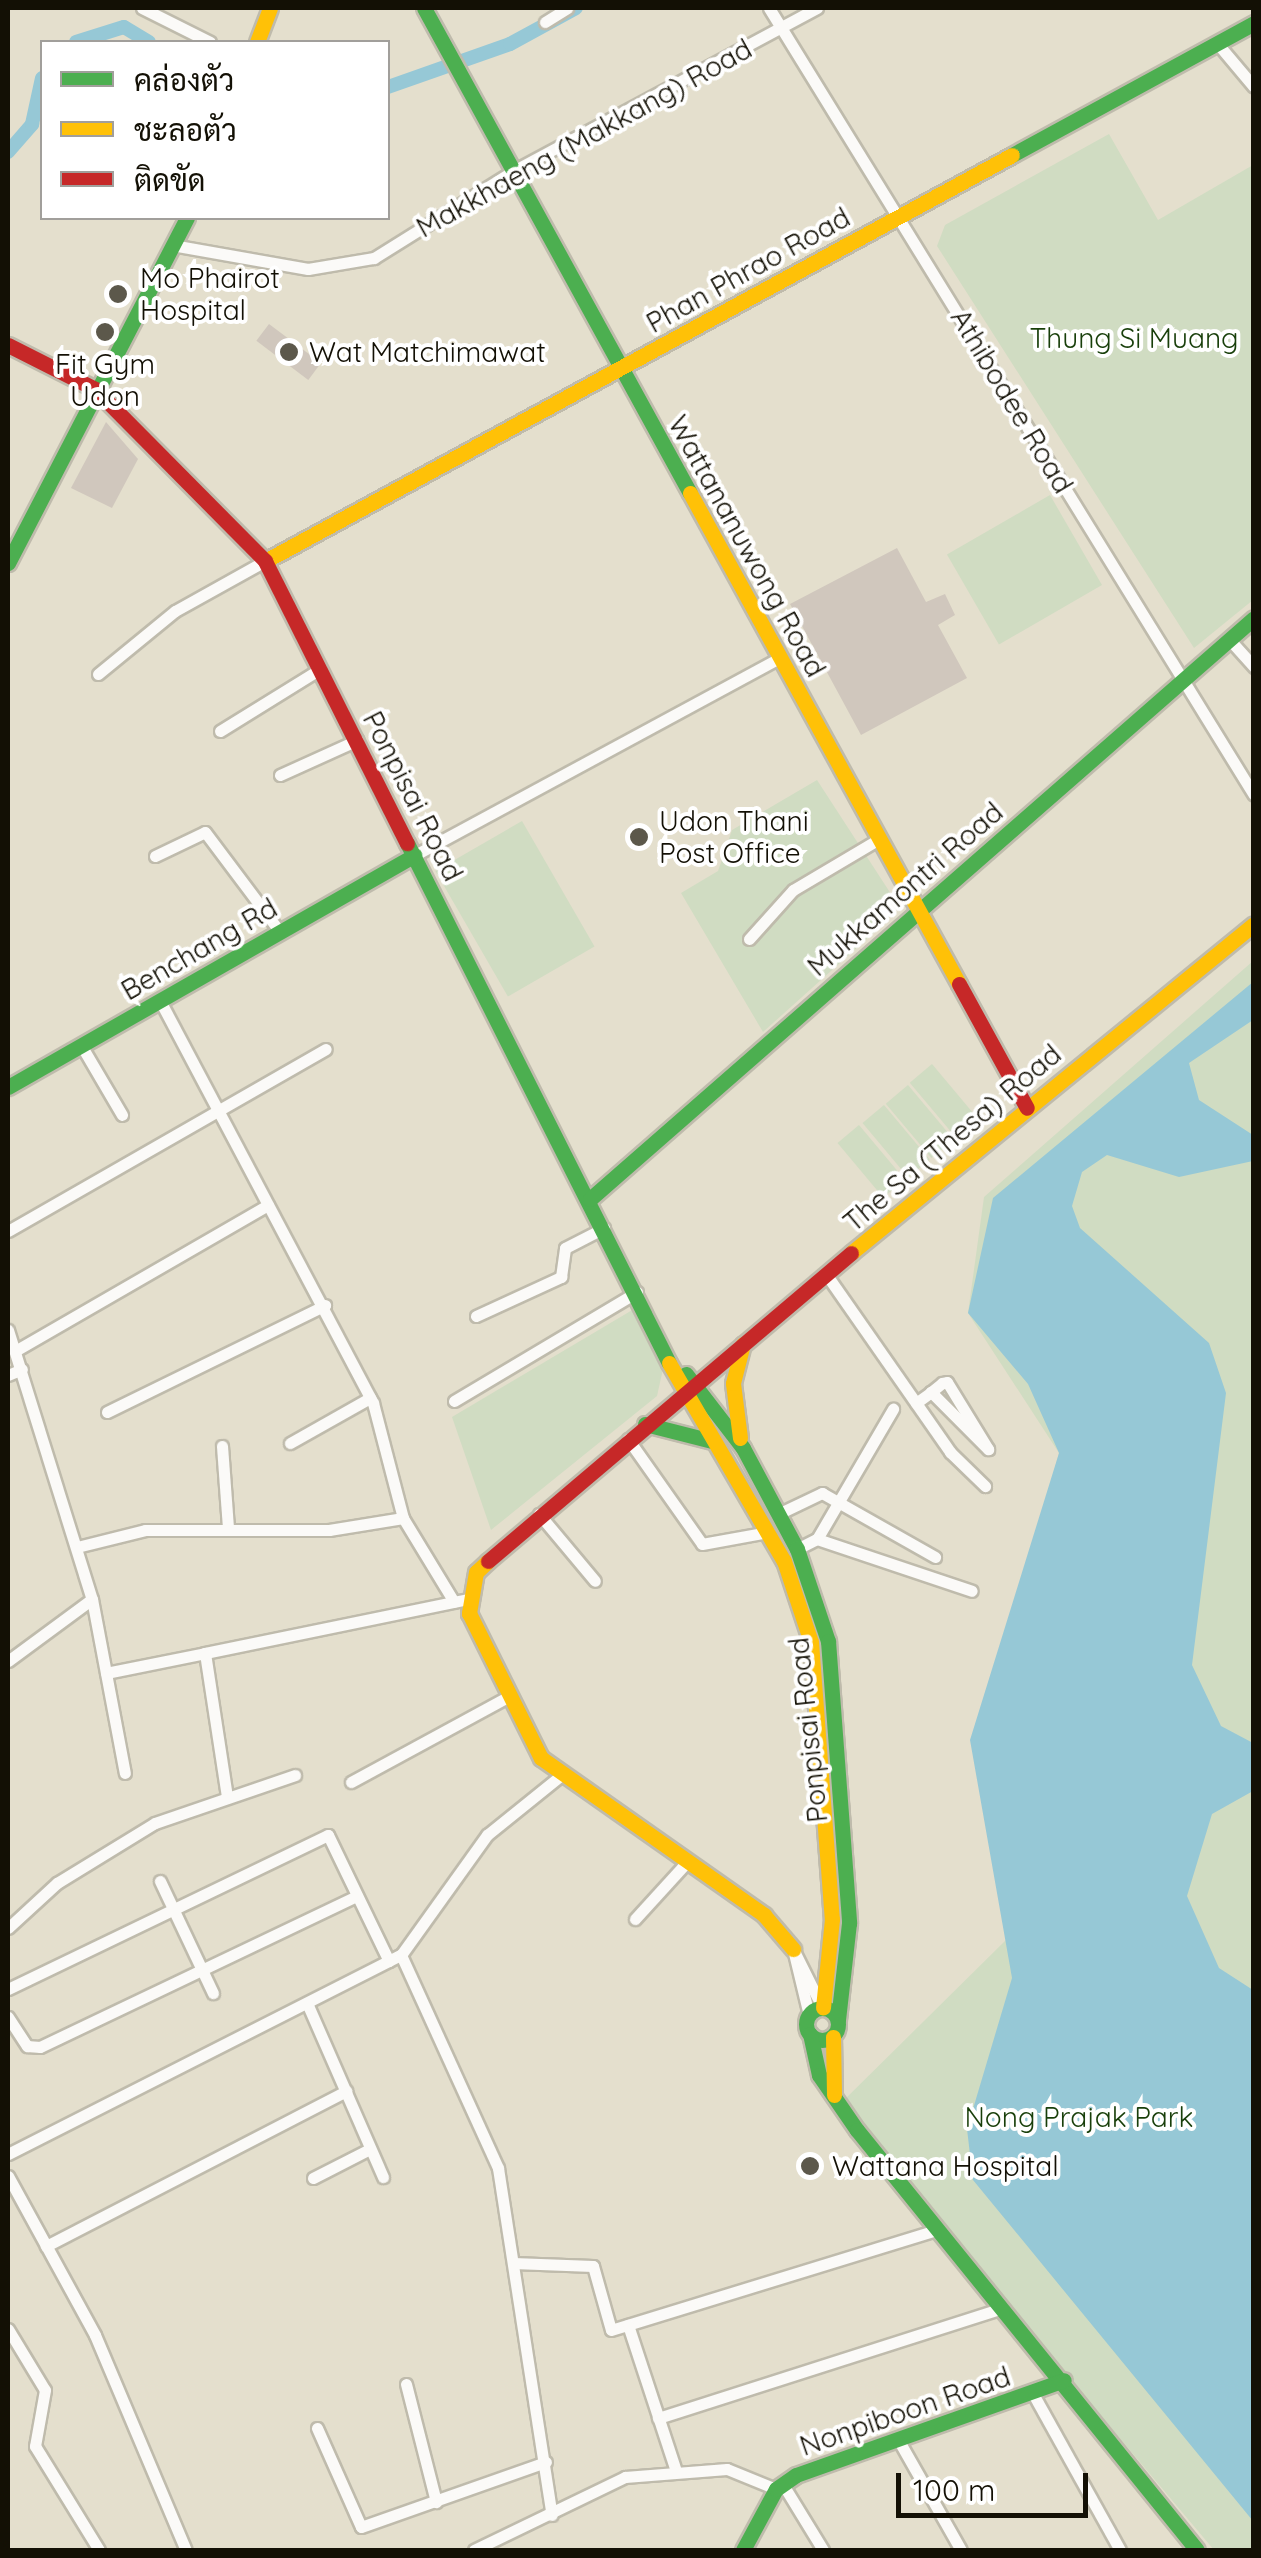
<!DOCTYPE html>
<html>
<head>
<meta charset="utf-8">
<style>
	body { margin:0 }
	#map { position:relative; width:1261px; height:2558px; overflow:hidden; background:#e4dfcd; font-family:Quicksand,Sarabun,sans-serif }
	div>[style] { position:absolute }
	.green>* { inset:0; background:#d0dcc2; transform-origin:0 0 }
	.water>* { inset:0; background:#96c8d6 }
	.canal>* { height:14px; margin:-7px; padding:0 7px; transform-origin:7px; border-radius:7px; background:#96c8d6 }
	.building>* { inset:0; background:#d0c7bd; transform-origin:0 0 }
	.roads { filter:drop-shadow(2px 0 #bfbbac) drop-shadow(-2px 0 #bfbbac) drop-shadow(0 2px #bfbbac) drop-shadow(0 -2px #bfbbac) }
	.street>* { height:11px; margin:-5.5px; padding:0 5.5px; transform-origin:5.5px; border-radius:5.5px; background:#fbfaf8 }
	.fast>* { height:15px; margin:-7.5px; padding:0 7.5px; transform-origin:7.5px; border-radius:7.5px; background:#4caf50 }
	.fast>.ring { margin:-7.5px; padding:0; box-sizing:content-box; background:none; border:15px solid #4caf50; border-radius:50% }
	.slow>* { height:15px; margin:-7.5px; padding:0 7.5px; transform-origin:7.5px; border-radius:7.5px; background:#ffc107 }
	.jam>* { height:15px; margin:-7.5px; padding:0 7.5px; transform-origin:7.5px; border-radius:7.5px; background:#c62828 }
	.dots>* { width:28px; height:28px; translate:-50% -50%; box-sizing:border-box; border:5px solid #fff; border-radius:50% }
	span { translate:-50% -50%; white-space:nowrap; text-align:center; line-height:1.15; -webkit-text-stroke:8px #fff; paint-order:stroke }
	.street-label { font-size:28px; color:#131005 }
	.poi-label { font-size:28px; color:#131005 }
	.left { translate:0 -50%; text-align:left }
	.park-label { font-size:28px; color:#183f0a }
	.frame { position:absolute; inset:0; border:10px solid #131005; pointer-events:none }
	.legend { position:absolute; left:40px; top:40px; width:350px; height:180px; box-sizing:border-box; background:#fff; border:2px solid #a19f9b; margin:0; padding:12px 18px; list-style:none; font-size:30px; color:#131005 }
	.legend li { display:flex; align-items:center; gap:20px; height:50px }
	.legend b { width:50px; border:2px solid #a19f9b }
	.scale { position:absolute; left:896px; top:2473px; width:192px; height:45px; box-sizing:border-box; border:5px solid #131005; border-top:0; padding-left:12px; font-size:30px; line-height:35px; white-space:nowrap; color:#131005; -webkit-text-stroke:8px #fff; paint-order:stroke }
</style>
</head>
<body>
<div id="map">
	<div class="green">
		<i style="clip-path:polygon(1109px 134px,1158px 220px,1253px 165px,1253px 600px,1194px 648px,937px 246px,945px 225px)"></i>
		<i style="left:1050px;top:495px;width:104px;height:119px;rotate:60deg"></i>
		<i style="clip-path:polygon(817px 780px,891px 894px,889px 919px,763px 1032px,681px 893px,718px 871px,732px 830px)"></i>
		<i style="left:522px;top:821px;width:145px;height:100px;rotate:60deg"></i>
		<i style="clip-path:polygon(1253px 961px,1253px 2550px,1214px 2550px,839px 2105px,1007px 1939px,974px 1758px,1059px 1453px,968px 1313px,984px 1197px)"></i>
		<i style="left:932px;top:1064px;width:72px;height:29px;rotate:50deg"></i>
		<i style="left:908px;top:1085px;width:71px;height:29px;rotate:50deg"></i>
		<i style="left:884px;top:1105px;width:71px;height:28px;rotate:50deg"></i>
		<i style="left:859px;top:1125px;width:71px;height:28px;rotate:50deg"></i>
		<i style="clip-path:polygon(634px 1309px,663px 1369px,657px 1396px,491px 1530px,452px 1417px)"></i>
	</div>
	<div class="water">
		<i style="clip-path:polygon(1253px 982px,1253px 1020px,1189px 1063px,1199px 1100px,1253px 1135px,1253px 1161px,1179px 1177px,1107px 1155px,1082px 1172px,1072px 1206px,1080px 1228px,1209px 1343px,1226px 1393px,1192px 1665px,1221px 1726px,1253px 1743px,1253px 1791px,1212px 1814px,1187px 1896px,1219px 1968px,1253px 1990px,1253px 2521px,973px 2180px,967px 2129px,1012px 1978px,970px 1740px,1059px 1453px,1028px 1384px,968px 1313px,993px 1198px)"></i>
	</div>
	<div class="canal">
		<i style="left:76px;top:42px;width:50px;rotate:-17.4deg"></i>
		<i style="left:124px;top:27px;width:29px;rotate:31deg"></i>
		<i style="left:388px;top:87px;width:129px;rotate:-19.4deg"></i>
		<i style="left:510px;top:44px;width:75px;rotate:-28.6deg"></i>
		<i style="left:8px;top:152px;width:37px;rotate:-49deg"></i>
		<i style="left:32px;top:124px;width:47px;rotate:-77.7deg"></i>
	</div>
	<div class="building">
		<i style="left:269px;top:324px;width:65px;height:21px;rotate:37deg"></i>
		<i style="clip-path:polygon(106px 422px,138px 459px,112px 508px,71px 488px)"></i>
		<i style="clip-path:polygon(897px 548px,926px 602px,945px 594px,955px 615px,938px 625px,967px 678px,861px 735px,790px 604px)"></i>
	</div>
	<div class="roads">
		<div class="street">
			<i style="left:142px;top:8px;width:76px;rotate:26.6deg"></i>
			<i style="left:769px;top:8px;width:924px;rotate:58.36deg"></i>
			<i style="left:545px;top:22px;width:26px;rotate:-32deg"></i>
			<i style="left:1217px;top:43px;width:57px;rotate:49.9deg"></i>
			<i style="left:172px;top:245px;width:138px;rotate:10deg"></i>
			<i style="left:308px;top:269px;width:67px;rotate:-9.5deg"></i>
			<i style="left:374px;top:258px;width:164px;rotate:-32deg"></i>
			<i style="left:513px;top:171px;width:345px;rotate:-28.2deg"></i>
			<i style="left:1229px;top:639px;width:38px;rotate:48deg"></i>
			<i style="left:98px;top:674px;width:99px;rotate:-39.3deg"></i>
			<i style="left:175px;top:611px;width:103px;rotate:-29.1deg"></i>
			<i style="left:220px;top:731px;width:118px;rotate:-31.8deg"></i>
			<i style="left:280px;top:775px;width:85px;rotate:-24.4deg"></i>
			<i style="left:415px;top:855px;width:415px;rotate:-28.4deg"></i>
			<i style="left:155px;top:856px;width:55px;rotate:-25.6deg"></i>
			<i style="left:205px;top:832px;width:125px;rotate:53.1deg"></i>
			<i style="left:749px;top:939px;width:66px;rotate:-48.1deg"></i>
			<i style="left:793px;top:890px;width:100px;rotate:-30.7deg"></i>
			<i style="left:81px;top:1045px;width:81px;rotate:59.6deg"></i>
			<i style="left:8px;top:1231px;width:366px;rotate:-29.8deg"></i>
			<i style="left:826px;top:1274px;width:217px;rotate:55.1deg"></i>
			<i style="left:950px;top:1452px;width:49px;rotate:44.2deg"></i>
			<i style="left:476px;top:1316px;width:94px;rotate:-24.6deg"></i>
			<i style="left:561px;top:1277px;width:29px;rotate:-82deg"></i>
			<i style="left:565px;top:1248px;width:44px;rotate:-27.1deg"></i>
			<i style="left:8px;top:1330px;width:282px;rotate:72.7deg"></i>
			<i style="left:92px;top:1599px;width:177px;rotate:79.3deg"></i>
			<i style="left:15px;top:1351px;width:292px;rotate:-30deg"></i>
			<i style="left:8px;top:1375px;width:15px;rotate:-23deg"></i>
			<i style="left:454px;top:1401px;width:213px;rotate:-30.8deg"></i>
			<i style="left:916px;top:1403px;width:19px;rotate:-36deg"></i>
			<i style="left:931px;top:1392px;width:14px;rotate:-39deg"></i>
			<i style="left:942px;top:1383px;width:5px;rotate:-11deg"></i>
			<i style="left:947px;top:1382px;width:79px;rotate:58.5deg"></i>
			<i style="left:988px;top:1449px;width:81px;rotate:-135deg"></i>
			<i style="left:107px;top:1412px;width:243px;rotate:-26.1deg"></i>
			<i style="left:628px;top:1439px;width:128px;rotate:54.8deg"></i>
			<i style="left:702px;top:1544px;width:68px;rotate:-10.2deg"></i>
			<i style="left:290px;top:1443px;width:92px;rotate:-29.4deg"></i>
			<i style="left:222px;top:1446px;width:81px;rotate:85.8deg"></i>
			<i style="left:539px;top:1514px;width:87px;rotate:50.1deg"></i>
			<i style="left:778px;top:1514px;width:49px;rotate:-25.5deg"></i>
			<i style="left:822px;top:1493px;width:130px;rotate:29.5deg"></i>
			<i style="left:403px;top:1518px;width:98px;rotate:58.7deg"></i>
			<i style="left:817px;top:1539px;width:151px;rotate:-59.7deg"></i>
			<i style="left:77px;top:1547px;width:70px;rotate:-14deg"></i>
			<i style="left:145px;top:1530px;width:184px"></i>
			<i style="left:329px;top:1530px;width:75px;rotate:-9.2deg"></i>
			<i style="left:403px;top:1518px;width:119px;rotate:-104.6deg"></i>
			<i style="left:373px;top:1403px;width:456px;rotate:-117.9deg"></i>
			<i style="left:797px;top:1549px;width:22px;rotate:-27deg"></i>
			<i style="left:817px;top:1539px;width:163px;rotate:18.5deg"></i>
			<i style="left:205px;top:1653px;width:268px;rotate:-11.6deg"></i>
			<i style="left:8px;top:1661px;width:104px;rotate:-36.4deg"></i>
			<i style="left:106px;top:1673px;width:101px;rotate:-11.4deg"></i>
			<i style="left:205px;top:1653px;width:145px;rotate:81.3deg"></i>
			<i style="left:351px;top:1782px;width:176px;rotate:-28.5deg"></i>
			<i style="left:160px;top:1881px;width:124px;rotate:64.7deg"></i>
			<i style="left:635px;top:1919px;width:74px;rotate:-47.7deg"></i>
			<i style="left:8px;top:1928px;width:67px;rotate:-42.6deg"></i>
			<i style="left:57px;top:1883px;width:115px;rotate:-31.5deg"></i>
			<i style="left:155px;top:1823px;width:148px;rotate:-18.9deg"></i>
			<i style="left:793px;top:1949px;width:68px;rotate:76.4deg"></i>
			<i style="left:793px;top:1949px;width:65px;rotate:63.4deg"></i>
			<i style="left:401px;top:1955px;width:234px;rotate:65.5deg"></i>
			<i style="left:498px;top:2168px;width:351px;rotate:81.2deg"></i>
			<i style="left:8px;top:1989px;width:355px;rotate:-25.7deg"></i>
			<i style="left:328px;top:1835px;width:140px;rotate:64.2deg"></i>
			<i style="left:307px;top:2003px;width:190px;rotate:66.4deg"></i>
			<i style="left:8px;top:2017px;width:35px;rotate:57deg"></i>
			<i style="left:27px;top:2046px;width:13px;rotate:4deg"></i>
			<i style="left:40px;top:2047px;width:351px;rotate:-25.5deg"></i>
			<i style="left:8px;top:2154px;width:441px;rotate:-26.9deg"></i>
			<i style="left:401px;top:1955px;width:148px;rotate:-54.4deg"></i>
			<i style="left:487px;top:1835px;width:92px;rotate:-38.9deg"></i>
			<i style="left:8px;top:2176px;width:181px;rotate:61.3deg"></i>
			<i style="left:95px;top:2335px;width:233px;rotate:67.1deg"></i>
			<i style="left:313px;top:2178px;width:64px;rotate:-27deg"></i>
			<i style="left:46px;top:2246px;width:338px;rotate:-27.3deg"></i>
			<i style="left:513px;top:2263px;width:80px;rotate:2.1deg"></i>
			<i style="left:593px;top:2266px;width:66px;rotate:74.3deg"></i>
			<i style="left:611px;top:2330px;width:343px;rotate:-17.1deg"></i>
			<i style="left:628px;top:2325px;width:151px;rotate:71.8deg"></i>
			<i style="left:8px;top:2329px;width:71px;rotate:58.8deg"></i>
			<i style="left:45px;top:2390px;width:57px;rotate:100.1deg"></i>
			<i style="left:35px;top:2446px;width:122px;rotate:58.4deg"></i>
			<i style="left:406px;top:2384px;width:122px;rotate:75.7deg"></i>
			<i style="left:1032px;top:2392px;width:181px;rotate:60.9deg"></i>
			<i style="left:658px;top:2418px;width:362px;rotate:-17.7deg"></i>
			<i style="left:317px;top:2428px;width:108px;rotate:66deg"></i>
			<i style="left:361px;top:2527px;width:196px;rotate:-19.4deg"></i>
			<i style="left:899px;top:2441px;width:125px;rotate:60.4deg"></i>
			<i style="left:782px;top:2483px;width:79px;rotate:58.5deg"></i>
			<i style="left:474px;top:2550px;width:168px;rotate:-25.8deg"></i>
			<i style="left:625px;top:2477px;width:102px;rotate:-4.5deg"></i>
			<i style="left:727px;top:2469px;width:53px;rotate:22.2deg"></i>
		</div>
		<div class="fast">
			<i style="left:424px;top:8px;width:553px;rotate:61.26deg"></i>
			<i style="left:1012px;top:155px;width:276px;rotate:-28.6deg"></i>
			<i style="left:8px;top:563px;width:389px;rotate:-62.6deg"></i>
			<i style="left:407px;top:843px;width:582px;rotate:63.26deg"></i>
			<i style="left:8px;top:1087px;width:468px;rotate:-29.7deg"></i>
			<i style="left:590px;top:1199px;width:882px;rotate:-41.19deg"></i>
			<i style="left:686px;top:1374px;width:93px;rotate:52.4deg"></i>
			<i style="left:743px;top:1448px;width:115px;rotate:61.9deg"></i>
			<i style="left:797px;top:1549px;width:97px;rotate:71.4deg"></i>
			<i style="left:828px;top:1641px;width:283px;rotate:85.7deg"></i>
			<i style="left:849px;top:1923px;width:98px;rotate:96.5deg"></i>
			<i style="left:645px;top:1424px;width:69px;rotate:14.2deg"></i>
			<i class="ring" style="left:806px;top:2008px;width:17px;height:17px"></i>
			<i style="left:810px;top:2034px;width:42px;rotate:77.6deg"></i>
			<i style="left:819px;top:2075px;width:67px;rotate:55.4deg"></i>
			<i style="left:857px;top:2130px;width:540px;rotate:51.01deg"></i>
			<i style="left:743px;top:2550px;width:69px;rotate:-61.6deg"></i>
			<i style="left:776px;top:2489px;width:24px;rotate:-35deg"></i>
			<i style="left:796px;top:2475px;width:284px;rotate:-19.5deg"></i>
		</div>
		<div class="slow">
			<i style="left:257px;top:42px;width:36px;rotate:-69deg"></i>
			<i style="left:690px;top:493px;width:560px;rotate:61.28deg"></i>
			<i style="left:265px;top:561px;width:850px;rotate:-28.52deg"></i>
			<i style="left:851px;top:1253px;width:520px;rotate:-39.23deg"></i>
			<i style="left:669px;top:1363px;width:229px;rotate:59.9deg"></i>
			<i style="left:784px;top:1561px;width:85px;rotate:71.6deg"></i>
			<i style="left:811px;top:1642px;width:278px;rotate:85.7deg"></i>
			<i style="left:832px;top:1919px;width:89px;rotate:95.8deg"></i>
			<i style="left:740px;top:1438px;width:55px;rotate:-97.3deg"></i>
			<i style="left:733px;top:1383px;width:40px;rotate:-75.6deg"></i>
			<i style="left:488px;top:1561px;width:16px;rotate:137deg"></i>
			<i style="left:476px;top:1572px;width:42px;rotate:99.7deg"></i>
			<i style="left:469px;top:1613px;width:162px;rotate:63.6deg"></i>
			<i style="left:541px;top:1758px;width:273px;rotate:35.1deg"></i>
			<i style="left:764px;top:1915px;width:45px;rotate:49.5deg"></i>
			<i style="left:833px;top:2037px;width:58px;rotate:89deg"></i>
		</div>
		<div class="jam">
			<i style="left:8px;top:345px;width:97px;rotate:26.8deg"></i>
			<i style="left:95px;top:389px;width:242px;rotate:45.3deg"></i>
			<i style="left:265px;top:561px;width:316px;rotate:63.3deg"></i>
			<i style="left:959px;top:984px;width:141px;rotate:61.3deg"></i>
			<i style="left:488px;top:1561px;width:476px;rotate:-40.3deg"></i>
		</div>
	</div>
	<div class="dots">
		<i style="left:118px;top:294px;background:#5c584b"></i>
		<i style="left:105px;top:332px;background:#5c584b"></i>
		<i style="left:289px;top:352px;background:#5c584b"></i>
		<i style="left:639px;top:837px;background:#5c584b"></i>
		<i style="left:810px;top:2166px;background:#5c584b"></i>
	</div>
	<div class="street-label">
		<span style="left:584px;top:138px;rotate:-29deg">Makkhaeng (Makkang) Road</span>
		<span style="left:748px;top:270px;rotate:-29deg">Phan Phrao Road</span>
		<span style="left:1012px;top:401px;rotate:59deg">Athibodee Road</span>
		<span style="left:747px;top:546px;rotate:61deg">Wattananuwong Road</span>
		<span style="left:413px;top:796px;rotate:63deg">Ponpisai Road</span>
		<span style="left:905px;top:889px;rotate:-41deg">Mukkamontri Road</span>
		<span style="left:199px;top:949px;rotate:-30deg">Benchang Rd</span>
		<span style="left:952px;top:1138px;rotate:-40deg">The Sa (Thesa) Road</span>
		<span style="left:808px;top:1730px;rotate:-96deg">Ponpisai Road</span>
		<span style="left:905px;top:2411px;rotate:-19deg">Nonpiboon Road</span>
	</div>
	<div class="poi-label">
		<span class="left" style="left:140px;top:294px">Mo Phairot<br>Hospital</span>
		<span class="left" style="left:309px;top:352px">Wat Matchimawat</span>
		<span style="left:105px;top:380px">Fit Gym<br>Udon</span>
		<span class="left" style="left:659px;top:837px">Udon Thani<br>Post Office</span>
		<span class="left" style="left:832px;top:2166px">Wattana Hospital</span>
	</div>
	<div class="park-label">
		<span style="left:1134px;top:338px">Thung Si Muang</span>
		<span style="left:1079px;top:2117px">Nong Prajak Park</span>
	</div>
	<div class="frame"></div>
	<ul class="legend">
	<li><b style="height:12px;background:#4caf50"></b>คล่องตัว</li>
	<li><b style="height:12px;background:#ffc107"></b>ชะลอตัว</li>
	<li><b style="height:12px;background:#c62828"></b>ติดขัด</li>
	</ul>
	<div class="scale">100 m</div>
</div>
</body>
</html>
